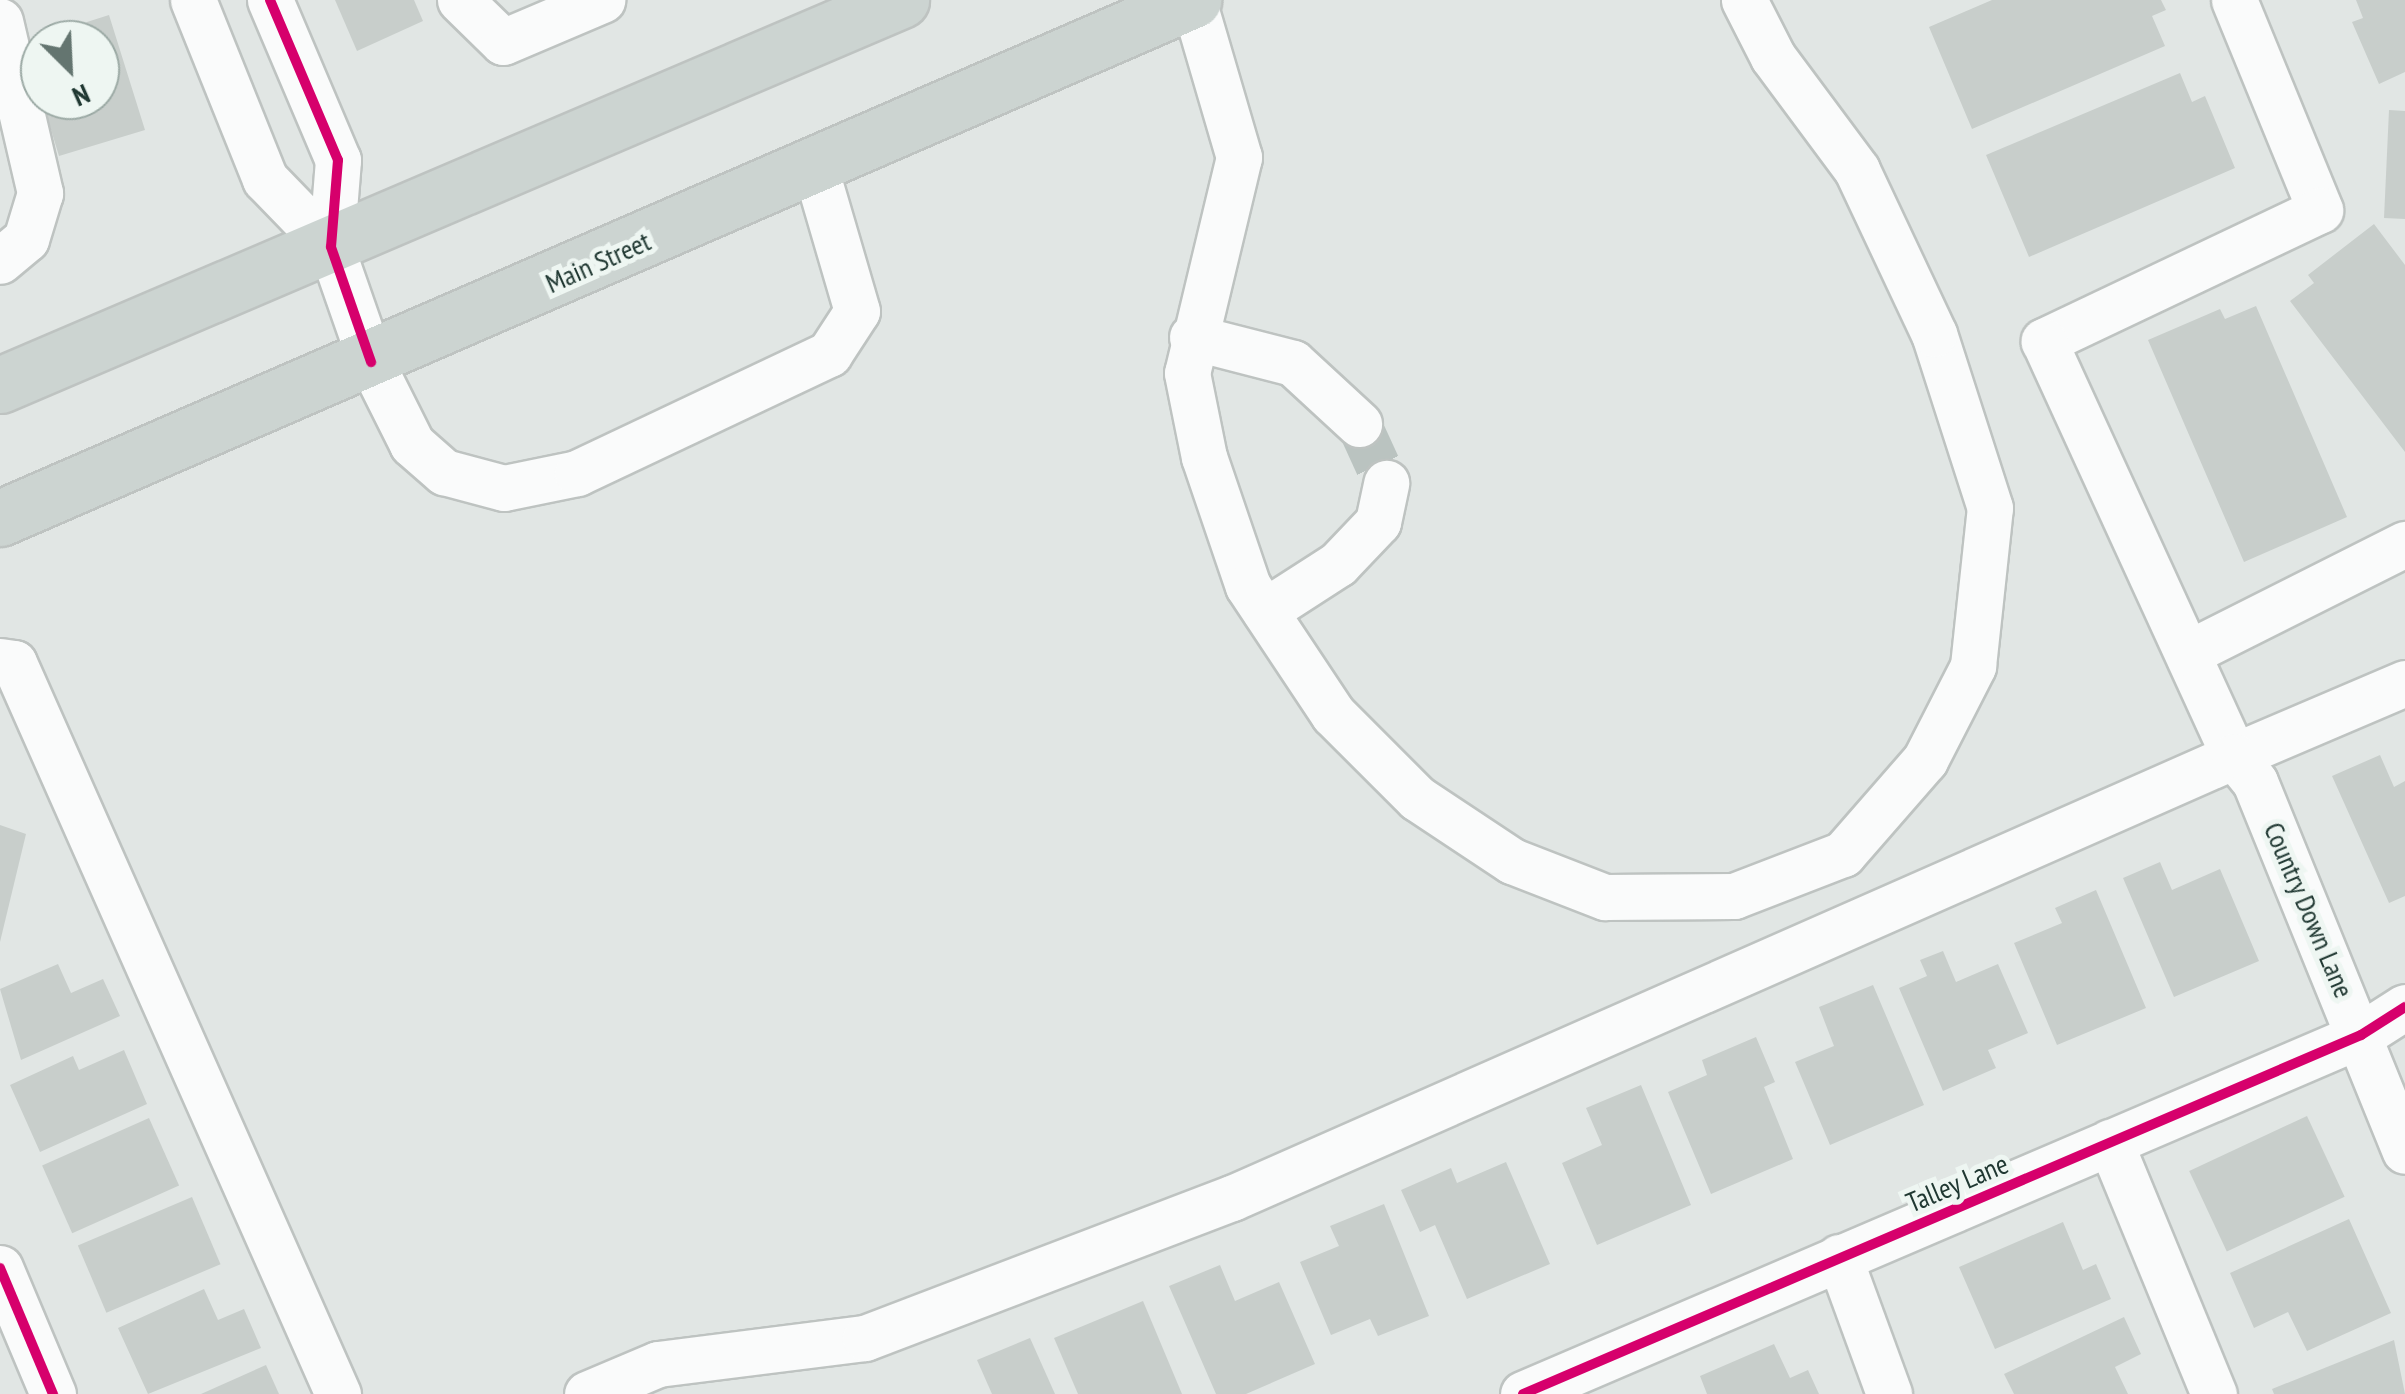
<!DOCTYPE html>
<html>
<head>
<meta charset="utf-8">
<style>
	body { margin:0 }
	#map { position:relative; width:2405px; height:1394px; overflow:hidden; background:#e1e6e4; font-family:"PT Sans Narrow",sans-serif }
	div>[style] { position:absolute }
	.building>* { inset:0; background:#c8cecb; transform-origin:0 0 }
	.minor-tunnel>* { height:45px; margin-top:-22.5px; transform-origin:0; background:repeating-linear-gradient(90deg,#bac3c0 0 45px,transparent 0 67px) }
	.roads { filter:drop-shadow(2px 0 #bec3c1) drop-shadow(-2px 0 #bec3c1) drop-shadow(0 2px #bec3c1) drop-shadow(0 -2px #bec3c1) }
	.minor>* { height:45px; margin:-22.5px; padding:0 22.5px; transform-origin:22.5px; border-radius:22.5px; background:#fafbfb }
	.major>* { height:55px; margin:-27.5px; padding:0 27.5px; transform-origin:27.5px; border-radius:27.5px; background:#ccd4d1 }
	.cycleway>* { height:10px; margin:-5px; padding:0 5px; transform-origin:5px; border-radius:5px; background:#d6006c }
	span { translate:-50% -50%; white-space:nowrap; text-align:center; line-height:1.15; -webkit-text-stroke:10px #eef6f2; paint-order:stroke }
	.street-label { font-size:28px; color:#203832 }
	.north { position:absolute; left:20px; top:20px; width:100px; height:100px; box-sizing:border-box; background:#eef6f2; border:2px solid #9caaa5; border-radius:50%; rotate:156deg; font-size:28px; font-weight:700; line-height:40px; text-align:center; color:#203832 }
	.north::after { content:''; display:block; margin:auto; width:35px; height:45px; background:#647570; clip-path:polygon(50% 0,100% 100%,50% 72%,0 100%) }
</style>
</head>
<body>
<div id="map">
	<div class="building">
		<i style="clip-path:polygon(335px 0,414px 0,423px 21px,357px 51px)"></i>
		<i style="clip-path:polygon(1992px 0,2161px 0,2166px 10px,2152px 16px,2165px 46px,1972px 129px,1929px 27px)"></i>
		<i style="clip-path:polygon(2356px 0,2405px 0,2405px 72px,2379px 84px,2352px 22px,2363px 18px)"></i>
		<i style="clip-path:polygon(109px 15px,145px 130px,59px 156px,42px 100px,100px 100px,100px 40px,40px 40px,39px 91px,24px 42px)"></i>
		<i style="clip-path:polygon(2180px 73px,2192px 102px,2205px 96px,2235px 168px,2029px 257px,1986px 155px)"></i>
		<i style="clip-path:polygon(2389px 110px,2405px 111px,2405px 219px,2384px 218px)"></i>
		<i style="clip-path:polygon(2374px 224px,2405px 265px,2405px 452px,2290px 301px,2314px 283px,2308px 275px)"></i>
		<i style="clip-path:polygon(2256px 306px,2347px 517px,2244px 562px,2148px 340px,2220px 309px,2225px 319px)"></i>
		<i style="clip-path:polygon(2380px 755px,2394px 787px,2405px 781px,2405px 896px,2389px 903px,2332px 776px)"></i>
		<i style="clip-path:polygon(0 825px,26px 834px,0 942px)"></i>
		<i style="clip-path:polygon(2160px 862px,2172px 890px,2220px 869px,2259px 961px,2174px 997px,2123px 878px)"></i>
		<i style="clip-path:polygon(2096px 890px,2146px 1008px,2057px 1045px,2014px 943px,2062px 923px,2055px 908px)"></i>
		<i style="clip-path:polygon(1943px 951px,1956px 982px,1998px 964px,2028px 1033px,1988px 1050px,1996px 1068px,1943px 1091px,1899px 988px,1927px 976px,1920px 960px)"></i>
		<i style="clip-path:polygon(58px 964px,71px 993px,103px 979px,120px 1016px,21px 1060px,0 989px)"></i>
		<i style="clip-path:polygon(1873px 985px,1924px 1105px,1830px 1145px,1795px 1062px,1834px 1046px,1819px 1007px)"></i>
		<i style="clip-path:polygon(1756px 1037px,1775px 1082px,1764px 1087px,1793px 1159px,1711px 1194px,1668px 1092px,1707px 1075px,1702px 1060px)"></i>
		<i style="clip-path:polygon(124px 1050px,147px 1104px,40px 1152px,10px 1085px,73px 1056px,79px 1070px)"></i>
		<i style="clip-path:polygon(1641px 1085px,1691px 1205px,1597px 1245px,1562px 1163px,1602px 1145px,1586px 1108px)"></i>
		<i style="left:2307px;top:1116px;width:89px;height:130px;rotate:65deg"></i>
		<i style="left:149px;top:1118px;width:74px;height:117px;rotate:66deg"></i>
		<i style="clip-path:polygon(1506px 1162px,1550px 1264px,1467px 1299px,1435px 1225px,1420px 1232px,1401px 1190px,1451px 1168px,1457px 1183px)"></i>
		<i style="left:192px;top:1197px;width:73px;height:124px;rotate:67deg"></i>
		<i style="clip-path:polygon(1384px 1204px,1429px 1316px,1378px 1336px,1370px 1319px,1331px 1335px,1300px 1262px,1339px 1246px,1330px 1226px)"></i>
		<i style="clip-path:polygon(2349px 1219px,2391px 1313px,2307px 1351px,2288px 1312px,2254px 1328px,2230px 1273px)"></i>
		<i style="clip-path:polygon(2063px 1222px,2083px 1270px,2096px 1264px,2111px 1299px,1995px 1349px,1959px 1267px)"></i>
		<i style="clip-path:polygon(1220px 1265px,1235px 1301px,1279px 1282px,1315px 1364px,1246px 1394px,1216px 1394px,1169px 1286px)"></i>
		<i style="clip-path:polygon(204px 1289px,218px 1320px,244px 1309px,261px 1348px,148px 1394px,118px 1328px)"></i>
		<i style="clip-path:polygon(1143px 1301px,1182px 1394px,1078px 1394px,1054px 1338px)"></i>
		<i style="clip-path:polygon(2124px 1317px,2141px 1354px,2115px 1367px,2128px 1394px,2014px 1394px,2004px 1374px)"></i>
		<i style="clip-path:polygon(1030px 1338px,1055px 1394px,992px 1394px,977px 1360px)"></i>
		<i style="clip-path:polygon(2394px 1340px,2405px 1394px,2274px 1394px,2272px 1389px)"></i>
		<i style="clip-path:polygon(1774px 1344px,1790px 1378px,1808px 1370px,1819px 1394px,1707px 1394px,1700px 1376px)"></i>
		<i style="clip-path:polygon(266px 1365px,279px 1394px,201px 1394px)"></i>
	</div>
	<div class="minor-tunnel">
		<i style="left:1359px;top:424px;width:65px;rotate:65.4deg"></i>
	</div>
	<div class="roads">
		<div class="minor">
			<i style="left:193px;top:0;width:193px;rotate:68.1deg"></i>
			<i style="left:265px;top:179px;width:95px;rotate:45.9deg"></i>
			<i style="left:270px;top:0;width:174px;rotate:67deg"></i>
			<i style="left:338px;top:160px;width:87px;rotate:94.6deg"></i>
			<i style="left:331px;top:247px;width:122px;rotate:70.8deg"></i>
			<i style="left:371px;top:362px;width:92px;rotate:63.4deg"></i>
			<i style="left:412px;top:444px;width:43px;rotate:41.2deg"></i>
			<i style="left:444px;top:472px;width:62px;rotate:14.9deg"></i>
			<i style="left:504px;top:488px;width:75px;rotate:-11.6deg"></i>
			<i style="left:577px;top:473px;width:279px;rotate:-25.3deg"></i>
			<i style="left:829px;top:354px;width:51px;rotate:-56.9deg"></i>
			<i style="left:857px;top:311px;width:150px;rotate:-106.3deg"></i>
			<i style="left:460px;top:0;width:60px;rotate:44.3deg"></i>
			<i style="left:503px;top:42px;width:108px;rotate:-23deg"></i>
			<i style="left:1193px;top:0;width:164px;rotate:73.7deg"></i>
			<i style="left:1239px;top:157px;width:222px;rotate:103.5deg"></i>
			<i style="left:1187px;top:373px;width:86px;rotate:78.6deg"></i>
			<i style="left:1204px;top:457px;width:136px;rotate:71.2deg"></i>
			<i style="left:1248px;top:586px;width:154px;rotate:56.4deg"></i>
			<i style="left:1333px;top:714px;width:119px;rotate:45deg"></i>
			<i style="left:1417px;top:798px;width:114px;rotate:33.6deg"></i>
			<i style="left:1512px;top:861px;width:100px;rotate:21.2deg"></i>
			<i style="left:1605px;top:897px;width:129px;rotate:-0.4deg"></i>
			<i style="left:1734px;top:896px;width:117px;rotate:-21.1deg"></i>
			<i style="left:1843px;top:854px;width:125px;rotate:-48.9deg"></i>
			<i style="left:1925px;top:760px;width:106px;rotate:-62.9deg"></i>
			<i style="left:1973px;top:666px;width:159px;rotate:-83.9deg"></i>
			<i style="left:1990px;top:508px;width:183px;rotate:-107.8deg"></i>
			<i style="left:1934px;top:334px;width:181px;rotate:-115.2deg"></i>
			<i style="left:1857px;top:170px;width:141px;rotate:-126.6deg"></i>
			<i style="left:1773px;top:57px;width:64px;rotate:-117deg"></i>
			<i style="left:2234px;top:0;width:227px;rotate:67.7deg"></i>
			<i style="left:2320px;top:210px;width:306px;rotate:154.6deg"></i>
			<i style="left:2044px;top:341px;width:456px;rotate:65.4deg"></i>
			<i style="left:2234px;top:756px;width:186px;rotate:-23.1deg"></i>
			<i style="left:0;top:21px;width:177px;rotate:76.9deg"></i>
			<i style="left:40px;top:193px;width:48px;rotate:106.9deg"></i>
			<i style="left:26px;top:239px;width:34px;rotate:140deg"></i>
			<i style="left:1192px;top:337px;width:104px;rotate:14.4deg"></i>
			<i style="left:1293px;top:363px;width:90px;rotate:42.7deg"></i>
			<i style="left:1265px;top:611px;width:87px;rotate:-32.8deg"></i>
			<i style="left:1338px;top:564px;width:58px;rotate:-46.4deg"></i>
			<i style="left:1378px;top:522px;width:40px;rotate:-78deg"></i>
			<i style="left:2188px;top:653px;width:243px;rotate:-26.7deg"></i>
			<i style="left:0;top:661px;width:14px;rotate:8deg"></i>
			<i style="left:14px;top:663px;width:800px;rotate:66.1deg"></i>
			<i style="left:2110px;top:1142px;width:273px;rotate:67.6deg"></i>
			<i style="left:1839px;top:1257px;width:146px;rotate:69.9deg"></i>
			<i style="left:0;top:1268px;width:137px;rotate:67.2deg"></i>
			<i style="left:587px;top:1394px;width:77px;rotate:-22.9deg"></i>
			<i style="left:658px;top:1364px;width:209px;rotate:-7.2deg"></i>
			<i style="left:865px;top:1338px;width:393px;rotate:-20.9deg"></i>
			<i style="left:1232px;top:1198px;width:1095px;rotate:-23.8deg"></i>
			<i style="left:2234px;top:756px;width:33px;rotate:51deg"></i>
			<i style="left:2255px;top:782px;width:398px;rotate:67.9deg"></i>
			<i style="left:1523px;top:1394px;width:912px;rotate:-23.19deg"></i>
			<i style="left:2361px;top:1035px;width:52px;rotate:-32.5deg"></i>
		</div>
		<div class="major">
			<i style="left:0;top:385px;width:980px;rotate:-23.14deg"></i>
			<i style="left:0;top:518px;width:1301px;rotate:-23.47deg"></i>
		</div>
	</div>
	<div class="cycleway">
		<i style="left:270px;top:0;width:174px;rotate:67deg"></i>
		<i style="left:338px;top:160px;width:87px;rotate:94.6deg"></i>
		<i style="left:331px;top:247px;width:122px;rotate:70.8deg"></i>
		<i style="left:0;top:1268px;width:137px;rotate:67.2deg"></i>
		<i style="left:1523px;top:1394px;width:912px;rotate:-23.19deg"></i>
		<i style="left:2361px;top:1035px;width:52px;rotate:-32.5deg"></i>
	</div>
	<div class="street-label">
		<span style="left:598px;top:262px;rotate:-24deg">Main Street</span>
		<span style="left:2309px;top:910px;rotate:67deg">Country Down Lane</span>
		<span style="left:1957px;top:1183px;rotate:-23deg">Talley Lane</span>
	</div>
	<div class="north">N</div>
</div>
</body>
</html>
